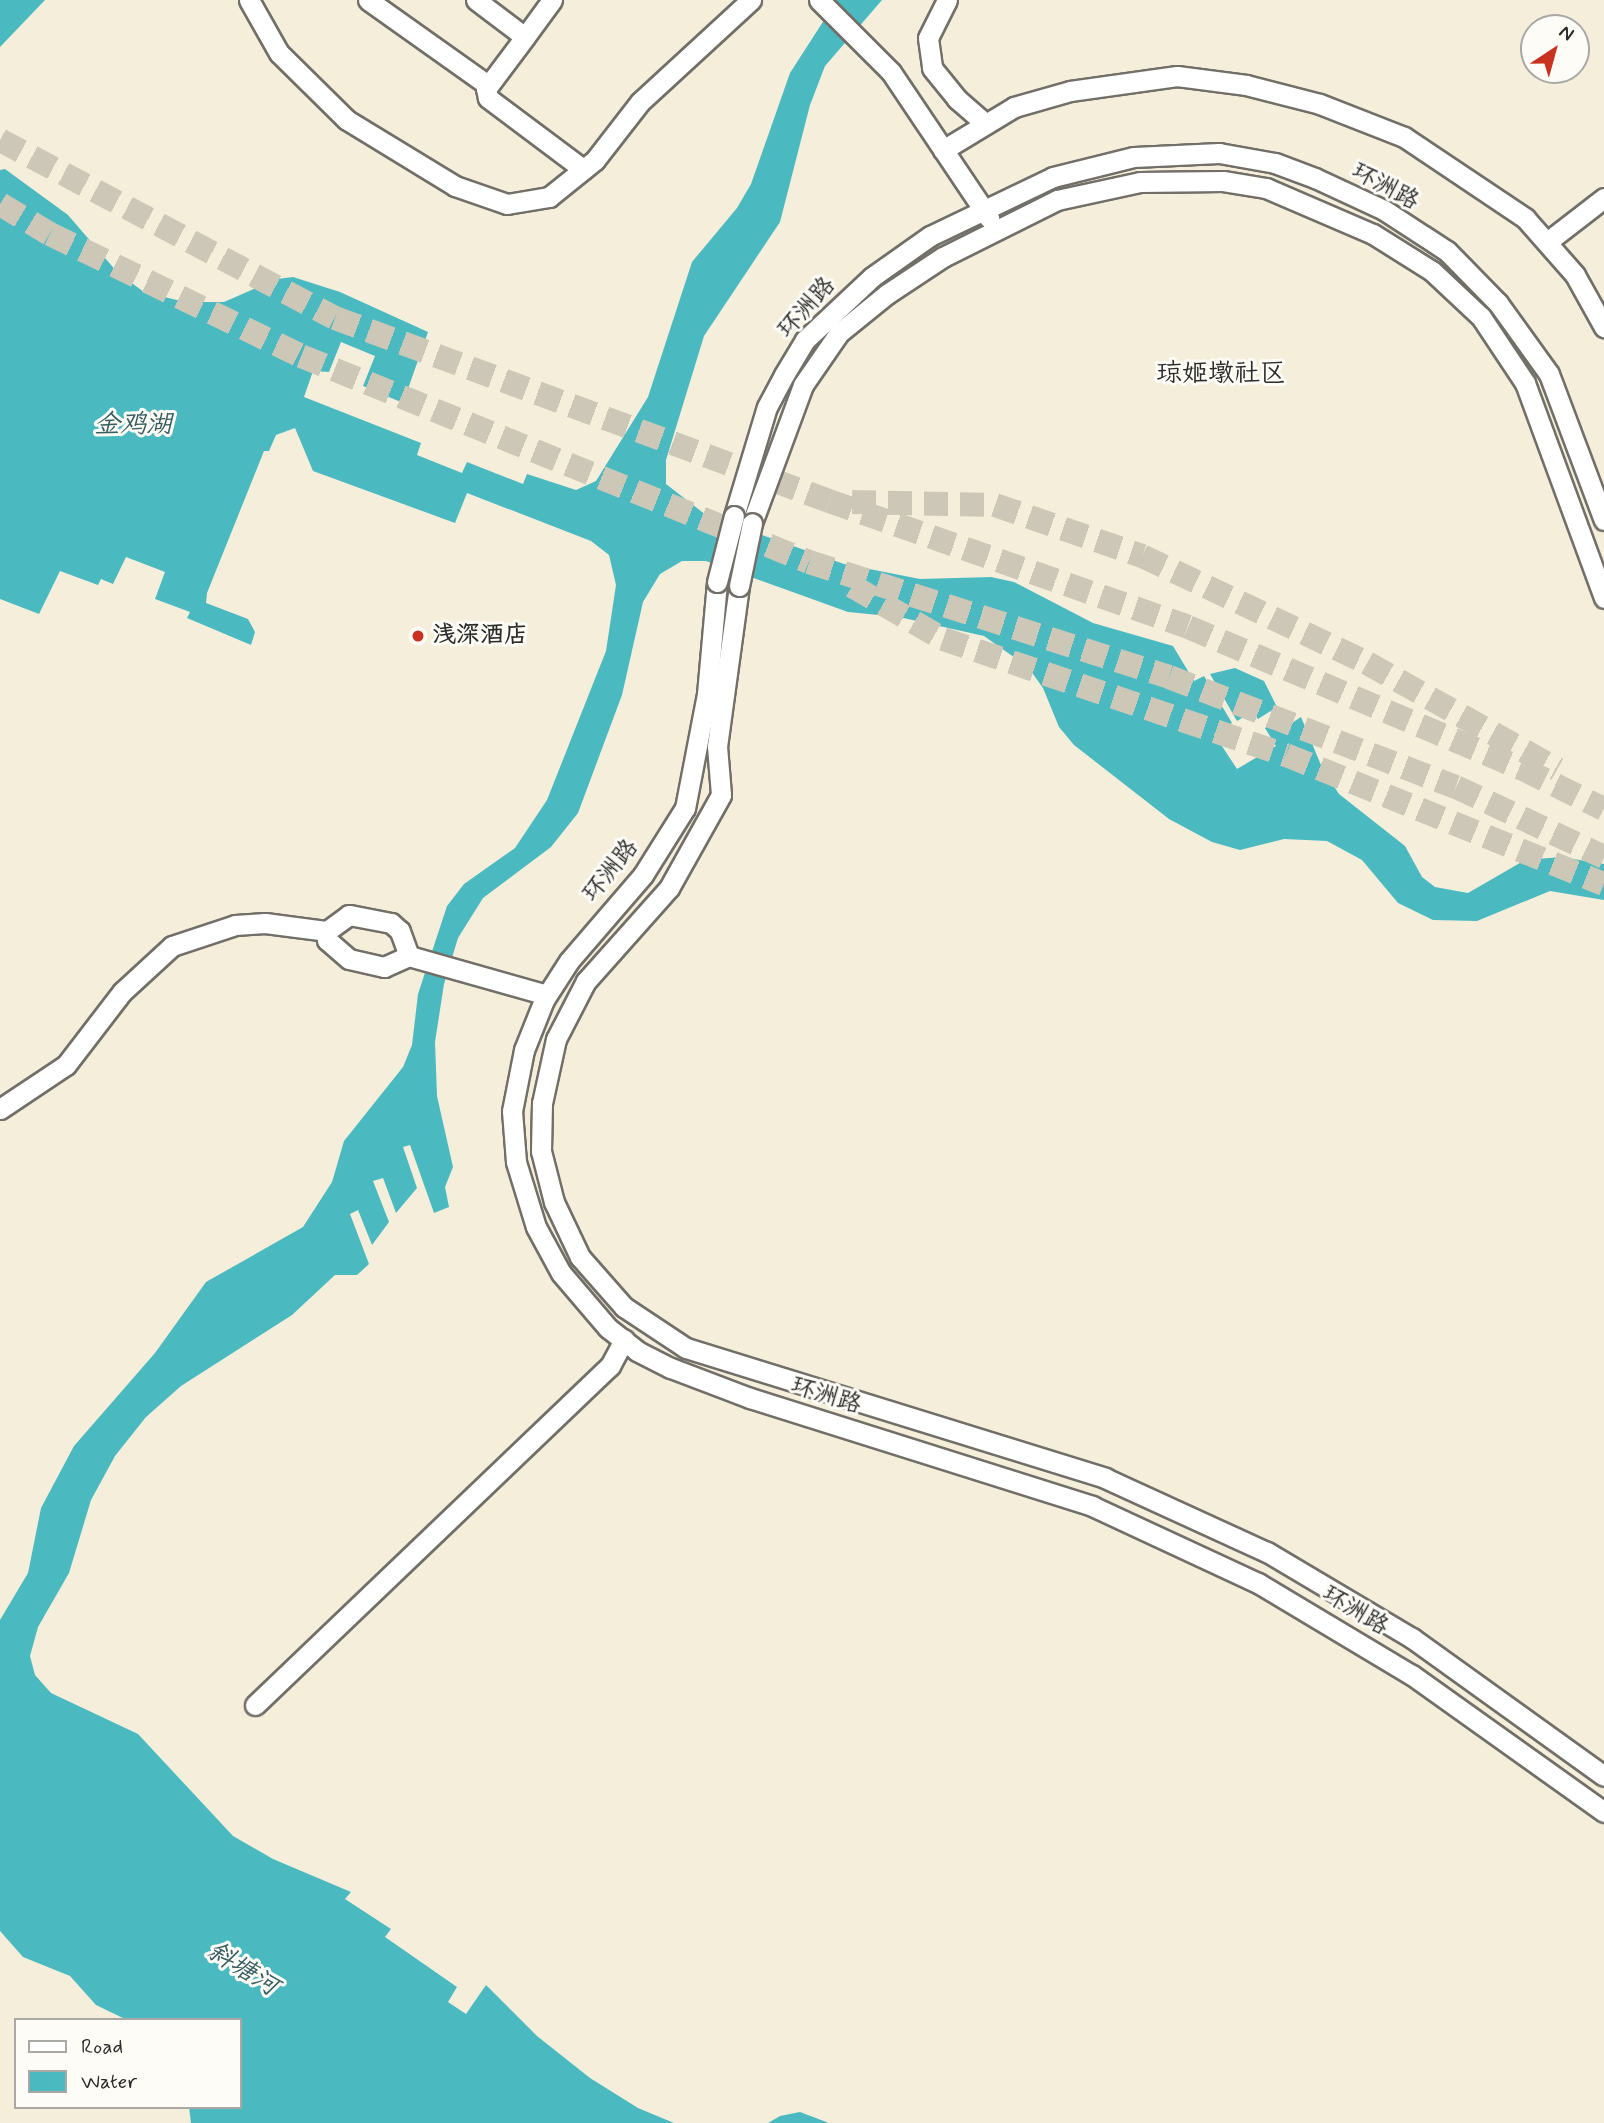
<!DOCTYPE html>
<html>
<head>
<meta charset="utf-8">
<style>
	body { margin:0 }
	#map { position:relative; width:1604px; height:2123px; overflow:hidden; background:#f5eedb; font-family:Mynerve,"LXGW WenKai TC",sans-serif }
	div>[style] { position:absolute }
	.water>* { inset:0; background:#4bbac0 }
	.major-tunnel>* { height:24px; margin-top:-12px; transform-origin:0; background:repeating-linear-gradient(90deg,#cdc7b8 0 24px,transparent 0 36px) }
	.roads { filter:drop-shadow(2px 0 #726f69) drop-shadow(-2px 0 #726f69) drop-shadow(0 2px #726f69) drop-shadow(0 -2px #726f69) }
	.minor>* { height:19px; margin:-9.5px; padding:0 9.5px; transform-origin:9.5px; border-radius:9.5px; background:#fff }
	.bridges { filter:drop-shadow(2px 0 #726f69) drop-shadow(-2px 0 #726f69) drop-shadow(0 2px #726f69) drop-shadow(0 -2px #726f69) }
	.minor-bridge>* { height:19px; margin:-9.5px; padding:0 9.5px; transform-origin:9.5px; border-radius:9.5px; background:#fff }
	.dots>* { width:19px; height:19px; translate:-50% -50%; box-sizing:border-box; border:4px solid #fdfcf7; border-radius:50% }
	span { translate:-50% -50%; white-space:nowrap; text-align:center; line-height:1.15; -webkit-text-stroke:6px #fdfcf7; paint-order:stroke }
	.street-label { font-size:24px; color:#2b2b2b }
	.poi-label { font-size:24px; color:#2b2b2b; font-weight:700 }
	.left { translate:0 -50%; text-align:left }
	.neighbourhood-label { font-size:26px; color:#2b2b2b }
	.water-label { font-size:26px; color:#365d5f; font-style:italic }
	.legend { position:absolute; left:14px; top:2018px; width:228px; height:91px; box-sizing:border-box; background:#fdfcf7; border:2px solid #a9a8a5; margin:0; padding:9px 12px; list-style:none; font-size:21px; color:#2b2b2b }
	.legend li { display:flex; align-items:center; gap:14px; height:35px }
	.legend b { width:35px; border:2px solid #a9a8a5 }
	.north { position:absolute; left:1520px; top:14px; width:70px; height:70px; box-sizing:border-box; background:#fdfcf7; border:2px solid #a9a8a5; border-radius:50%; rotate:36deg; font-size:19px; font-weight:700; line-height:28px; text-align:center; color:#2b2b2b }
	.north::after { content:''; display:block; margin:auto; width:24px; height:32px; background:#c8321e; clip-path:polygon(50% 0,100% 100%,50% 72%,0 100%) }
</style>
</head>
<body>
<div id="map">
	<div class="water">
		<i style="clip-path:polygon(0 0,45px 0,0 47px)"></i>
		<i style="clip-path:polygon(837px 0,882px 0,825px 66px,810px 105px,780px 222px,704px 336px,666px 460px,666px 484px,706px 515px,844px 564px,920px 579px,991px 577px,1014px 582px,1093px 623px,1173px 646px,1194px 681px,1204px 676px,1232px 723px,1214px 734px,1237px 769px,1276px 746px,1265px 728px,1282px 716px,1289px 725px,1301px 717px,1323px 770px,1339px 794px,1405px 846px,1422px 877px,1435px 887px,1468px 893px,1525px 860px,1561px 857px,1604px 864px,1604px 900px,1550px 891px,1477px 921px,1433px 920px,1398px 903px,1362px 860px,1327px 841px,1284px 839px,1240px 850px,1212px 842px,1169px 819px,1074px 745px,1059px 727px,1043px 688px,1028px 667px,984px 636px,899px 617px,848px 612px,706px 561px,682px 561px,660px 574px,643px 602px,622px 695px,578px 813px,551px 847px,483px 898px,458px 938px,444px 984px,435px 1042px,437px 1096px,453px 1167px,445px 1187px,449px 1207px,434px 1213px,410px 1145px,403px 1147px,417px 1188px,396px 1213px,383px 1178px,373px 1181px,389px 1222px,372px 1245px,358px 1210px,350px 1214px,369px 1264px,357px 1275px,335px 1275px,292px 1315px,181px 1386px,146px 1417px,115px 1456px,91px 1500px,69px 1573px,38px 1627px,30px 1656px,35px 1675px,51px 1693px,138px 1734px,233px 1836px,273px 1859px,351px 1892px,345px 1899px,391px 1929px,385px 1937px,457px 1987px,448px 2002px,466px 2014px,486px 1985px,537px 2036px,590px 2078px,638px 2108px,674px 2123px,191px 2123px,189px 2107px,240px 2107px,240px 2020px,127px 2020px,96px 2005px,70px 1976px,23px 1957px,0 1931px,0 1620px,28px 1573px,41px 1508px,74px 1446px,155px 1353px,206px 1282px,303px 1227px,332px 1182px,344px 1141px,403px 1067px,412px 1045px,418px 994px,447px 906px,464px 884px,515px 848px,547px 800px,606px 651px,616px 585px,609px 555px,591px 541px,467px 493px,455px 523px,313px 471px,295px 428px,276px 435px,269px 451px,264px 451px,207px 593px,206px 603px,248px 619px,255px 632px,251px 645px,187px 618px,190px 612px,155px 599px,165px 572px,126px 557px,113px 584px,101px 579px,98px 585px,60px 571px,39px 614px,0 599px,0 170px,5px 169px,68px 215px,118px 273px,144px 292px,185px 302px,224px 302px,277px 279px,293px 277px,340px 292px,428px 332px,403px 403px,363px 386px,375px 356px,341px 342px,329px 372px,313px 371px,304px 397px,421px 443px,417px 455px,462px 473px,467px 462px,523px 484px,527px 474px,576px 490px,596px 481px,648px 397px,692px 262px,737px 208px,751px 184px,790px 73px)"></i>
		<i style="clip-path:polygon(1235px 668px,1264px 681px,1277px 707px,1258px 719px,1252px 712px,1237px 721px,1210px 674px)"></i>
		<i style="clip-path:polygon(800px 2112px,829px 2123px,768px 2123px,780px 2116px)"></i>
	</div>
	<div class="major-tunnel">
		<i style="left:0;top:140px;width:379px;rotate:28deg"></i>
		<i style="left:335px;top:318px;width:527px;rotate:20.33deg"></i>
		<i style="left:829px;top:501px;width:380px;rotate:19.3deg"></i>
		<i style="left:1188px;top:627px;width:364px;rotate:23deg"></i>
		<i style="left:1523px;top:769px;width:90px;rotate:26.3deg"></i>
		<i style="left:0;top:204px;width:58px;rotate:31deg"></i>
		<i style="left:50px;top:234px;width:279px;rotate:25.9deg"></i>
		<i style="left:301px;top:356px;width:548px;rotate:22.07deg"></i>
		<i style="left:809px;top:562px;width:378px;rotate:17.7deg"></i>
		<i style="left:1169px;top:677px;width:307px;rotate:21deg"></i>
		<i style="left:1456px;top:787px;width:164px;rotate:25.3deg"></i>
		<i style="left:852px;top:502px;width:143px;rotate:1.2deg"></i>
		<i style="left:995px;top:505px;width:156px;rotate:19.1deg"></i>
		<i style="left:1142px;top:556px;width:249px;rotate:25.4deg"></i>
		<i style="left:1367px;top:663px;width:218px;rotate:29.2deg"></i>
		<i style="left:852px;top:586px;width:105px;rotate:30.2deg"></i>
		<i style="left:943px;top:639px;width:362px;rotate:18.7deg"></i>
		<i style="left:1286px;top:755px;width:343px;rotate:22.1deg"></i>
	</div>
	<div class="roads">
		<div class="minor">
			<i style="left:249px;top:0;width:61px;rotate:60.5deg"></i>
			<i style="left:279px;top:53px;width:95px;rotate:44.6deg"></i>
			<i style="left:347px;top:120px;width:127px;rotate:31.4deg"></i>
			<i style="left:455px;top:186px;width:55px;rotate:19.1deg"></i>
			<i style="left:507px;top:204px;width:43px;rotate:-9.5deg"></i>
			<i style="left:549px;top:197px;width:59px;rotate:-38.8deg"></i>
			<i style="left:595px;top:160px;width:73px;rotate:-52.2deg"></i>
			<i style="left:640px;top:102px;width:151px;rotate:-42.6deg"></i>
			<i style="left:368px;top:0;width:143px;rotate:35.4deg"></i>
			<i style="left:485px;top:83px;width:15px;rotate:79deg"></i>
			<i style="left:488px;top:98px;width:119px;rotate:36.8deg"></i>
			<i style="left:476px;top:0;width:61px;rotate:37.1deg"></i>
			<i style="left:525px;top:37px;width:65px;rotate:126.9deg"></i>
			<i style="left:819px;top:0;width:102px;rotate:45deg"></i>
			<i style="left:891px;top:72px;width:176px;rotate:56.1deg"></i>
			<i style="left:947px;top:0;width:42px;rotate:116.6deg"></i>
			<i style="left:928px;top:38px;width:30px;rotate:82deg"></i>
			<i style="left:932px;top:68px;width:40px;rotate:51deg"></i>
			<i style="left:957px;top:99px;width:38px;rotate:41deg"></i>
			<i style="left:525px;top:37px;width:46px;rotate:-53.9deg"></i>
			<i style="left:943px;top:150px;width:83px;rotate:-31.2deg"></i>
			<i style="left:1014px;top:107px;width:58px;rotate:-15.9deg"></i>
			<i style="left:1070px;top:91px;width:108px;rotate:-8deg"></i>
			<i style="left:1177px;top:76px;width:70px;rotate:7.4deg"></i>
			<i style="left:1246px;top:85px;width:76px;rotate:14.4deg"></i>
			<i style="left:1320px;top:104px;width:90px;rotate:21.4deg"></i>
			<i style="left:1404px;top:137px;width:146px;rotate:33.8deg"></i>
			<i style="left:1525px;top:218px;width:76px;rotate:48.7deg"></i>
			<i style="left:1575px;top:275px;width:60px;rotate:60.9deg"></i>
			<i style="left:1547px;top:242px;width:72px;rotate:-37.7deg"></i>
			<i style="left:734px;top:516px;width:114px;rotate:-73.2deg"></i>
			<i style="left:767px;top:407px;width:36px;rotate:-62deg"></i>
			<i style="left:784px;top:375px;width:41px;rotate:-59deg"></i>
			<i style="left:805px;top:340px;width:92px;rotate:-43.2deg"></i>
			<i style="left:872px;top:277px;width:71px;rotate:-35.3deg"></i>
			<i style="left:930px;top:236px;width:136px;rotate:-25.6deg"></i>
			<i style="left:1053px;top:177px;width:83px;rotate:-13.9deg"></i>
			<i style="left:1134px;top:157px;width:85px;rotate:-2.7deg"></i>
			<i style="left:1219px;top:153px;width:57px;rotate:10.1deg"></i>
			<i style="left:1275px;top:163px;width:43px;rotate:20.6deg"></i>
			<i style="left:1315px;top:178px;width:76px;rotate:24.9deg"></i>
			<i style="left:1384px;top:210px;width:75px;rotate:33.1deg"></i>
			<i style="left:1447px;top:251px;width:73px;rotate:45.6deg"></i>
			<i style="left:1498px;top:303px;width:87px;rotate:54.3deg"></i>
			<i style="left:1549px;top:374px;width:156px;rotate:69.4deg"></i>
			<i style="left:752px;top:523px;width:147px;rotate:-69.7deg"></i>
			<i style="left:803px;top:385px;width:63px;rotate:-55.3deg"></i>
			<i style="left:839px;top:333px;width:62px;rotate:-39.1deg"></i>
			<i style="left:887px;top:294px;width:67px;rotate:-33.5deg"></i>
			<i style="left:943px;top:257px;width:127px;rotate:-26.6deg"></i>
			<i style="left:1057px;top:200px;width:85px;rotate:-12.2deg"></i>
			<i style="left:1140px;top:182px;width:83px;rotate:-0.7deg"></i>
			<i style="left:1223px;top:181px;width:44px;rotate:9.2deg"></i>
			<i style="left:1266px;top:188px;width:116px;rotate:23.3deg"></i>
			<i style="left:1373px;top:234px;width:70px;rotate:32.1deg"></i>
			<i style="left:1432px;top:271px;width:67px;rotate:43.2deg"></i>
			<i style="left:1481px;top:317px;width:79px;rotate:56.3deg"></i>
			<i style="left:1525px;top:383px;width:229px;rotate:69.8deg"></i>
			<i style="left:717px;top:582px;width:112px;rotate:95.1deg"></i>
			<i style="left:707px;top:694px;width:116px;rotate:100.9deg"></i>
			<i style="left:685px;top:808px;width:79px;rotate:122.1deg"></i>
			<i style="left:643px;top:875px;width:113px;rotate:130.7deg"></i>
			<i style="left:569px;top:961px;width:46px;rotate:122.7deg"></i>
			<i style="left:544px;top:1000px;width:54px;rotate:111.8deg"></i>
			<i style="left:524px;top:1050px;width:62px;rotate:101.1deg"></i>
			<i style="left:512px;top:1111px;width:51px;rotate:85.5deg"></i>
			<i style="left:516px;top:1162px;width:68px;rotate:72.9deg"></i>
			<i style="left:536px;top:1227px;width:52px;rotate:61.5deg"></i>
			<i style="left:561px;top:1273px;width:72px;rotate:49.5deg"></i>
			<i style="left:608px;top:1328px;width:37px;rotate:38deg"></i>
			<i style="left:637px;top:1351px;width:38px;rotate:27deg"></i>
			<i style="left:671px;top:1368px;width:85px;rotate:20.8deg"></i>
			<i style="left:750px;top:1398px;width:359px;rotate:17.5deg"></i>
			<i style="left:1092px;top:1506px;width:183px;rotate:24.9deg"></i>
			<i style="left:1258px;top:1583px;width:179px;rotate:30.9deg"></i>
			<i style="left:1412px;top:1675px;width:236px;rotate:35.5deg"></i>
			<i style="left:739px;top:586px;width:162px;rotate:97.8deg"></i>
			<i style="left:717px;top:746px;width:49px;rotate:85.3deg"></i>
			<i style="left:721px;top:795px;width:107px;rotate:119.2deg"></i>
			<i style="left:669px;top:888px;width:125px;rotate:131.7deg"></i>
			<i style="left:586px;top:981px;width:65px;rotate:117.3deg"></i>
			<i style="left:556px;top:1039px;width:66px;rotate:102.3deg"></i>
			<i style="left:542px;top:1103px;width:48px;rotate:91.2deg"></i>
			<i style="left:541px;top:1151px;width:53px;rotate:75.7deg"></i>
			<i style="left:554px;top:1202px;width:61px;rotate:64.7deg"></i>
			<i style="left:580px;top:1257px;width:67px;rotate:48.7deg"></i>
			<i style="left:624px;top:1307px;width:74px;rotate:33.5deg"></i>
			<i style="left:686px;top:1348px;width:439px;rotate:17.2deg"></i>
			<i style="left:1105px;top:1478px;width:178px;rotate:24.6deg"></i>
			<i style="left:1267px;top:1552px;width:169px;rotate:30.7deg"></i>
			<i style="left:1412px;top:1638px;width:236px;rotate:35.7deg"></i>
			<i style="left:409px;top:956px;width:27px;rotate:-110deg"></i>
			<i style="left:400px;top:931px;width:12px;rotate:-138deg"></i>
			<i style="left:391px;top:923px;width:43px;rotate:-169.2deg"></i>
			<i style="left:349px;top:915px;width:27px;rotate:144deg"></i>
			<i style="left:327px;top:931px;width:9px;rotate:90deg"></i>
			<i style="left:327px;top:940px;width:29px;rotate:41deg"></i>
			<i style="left:349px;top:959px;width:36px;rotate:13deg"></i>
			<i style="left:384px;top:967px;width:27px;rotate:-24deg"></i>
			<i style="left:409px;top:956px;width:143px;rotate:15.8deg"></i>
			<i style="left:0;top:1109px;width:79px;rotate:-33.7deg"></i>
			<i style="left:66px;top:1065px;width:92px;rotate:-52.5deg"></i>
			<i style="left:122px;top:992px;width:68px;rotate:-42.6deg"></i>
			<i style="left:172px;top:946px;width:66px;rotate:-18.4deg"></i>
			<i style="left:235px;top:925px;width:30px;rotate:-4deg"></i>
			<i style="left:265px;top:923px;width:63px;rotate:7.4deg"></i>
			<i style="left:255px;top:1705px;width:491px;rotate:-43.7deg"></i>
			<i style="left:610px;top:1366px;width:30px;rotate:-62deg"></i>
		</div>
	</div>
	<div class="bridges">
		<div class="minor-bridge">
			<i style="left:717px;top:582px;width:68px;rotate:-75.6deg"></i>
			<i style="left:739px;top:586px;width:64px;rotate:-78.3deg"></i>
		</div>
	</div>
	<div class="dots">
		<i style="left:418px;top:636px;background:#c8321e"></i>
	</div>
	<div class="street-label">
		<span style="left:1385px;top:187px;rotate:28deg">环洲路</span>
		<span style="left:807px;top:308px;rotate:-48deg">环洲路</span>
		<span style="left:611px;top:871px;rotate:-51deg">环洲路</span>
		<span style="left:826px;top:1396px;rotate:17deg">环洲路</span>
		<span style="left:1355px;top:1611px;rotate:31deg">环洲路</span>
	</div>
	<div class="poi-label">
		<span class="left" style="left:432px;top:636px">浅深酒店</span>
	</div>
	<div class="neighbourhood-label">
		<span style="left:1221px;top:375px">琼姬墩社区</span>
	</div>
	<div class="water-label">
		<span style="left:133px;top:426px">金鸡湖</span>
		<span style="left:242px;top:1970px;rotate:32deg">斜塘河</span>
	</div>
	<ul class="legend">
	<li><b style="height:9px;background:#fff"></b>Road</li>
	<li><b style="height:19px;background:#4bbac0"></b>Water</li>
	</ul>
	<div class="north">N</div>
</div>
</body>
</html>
